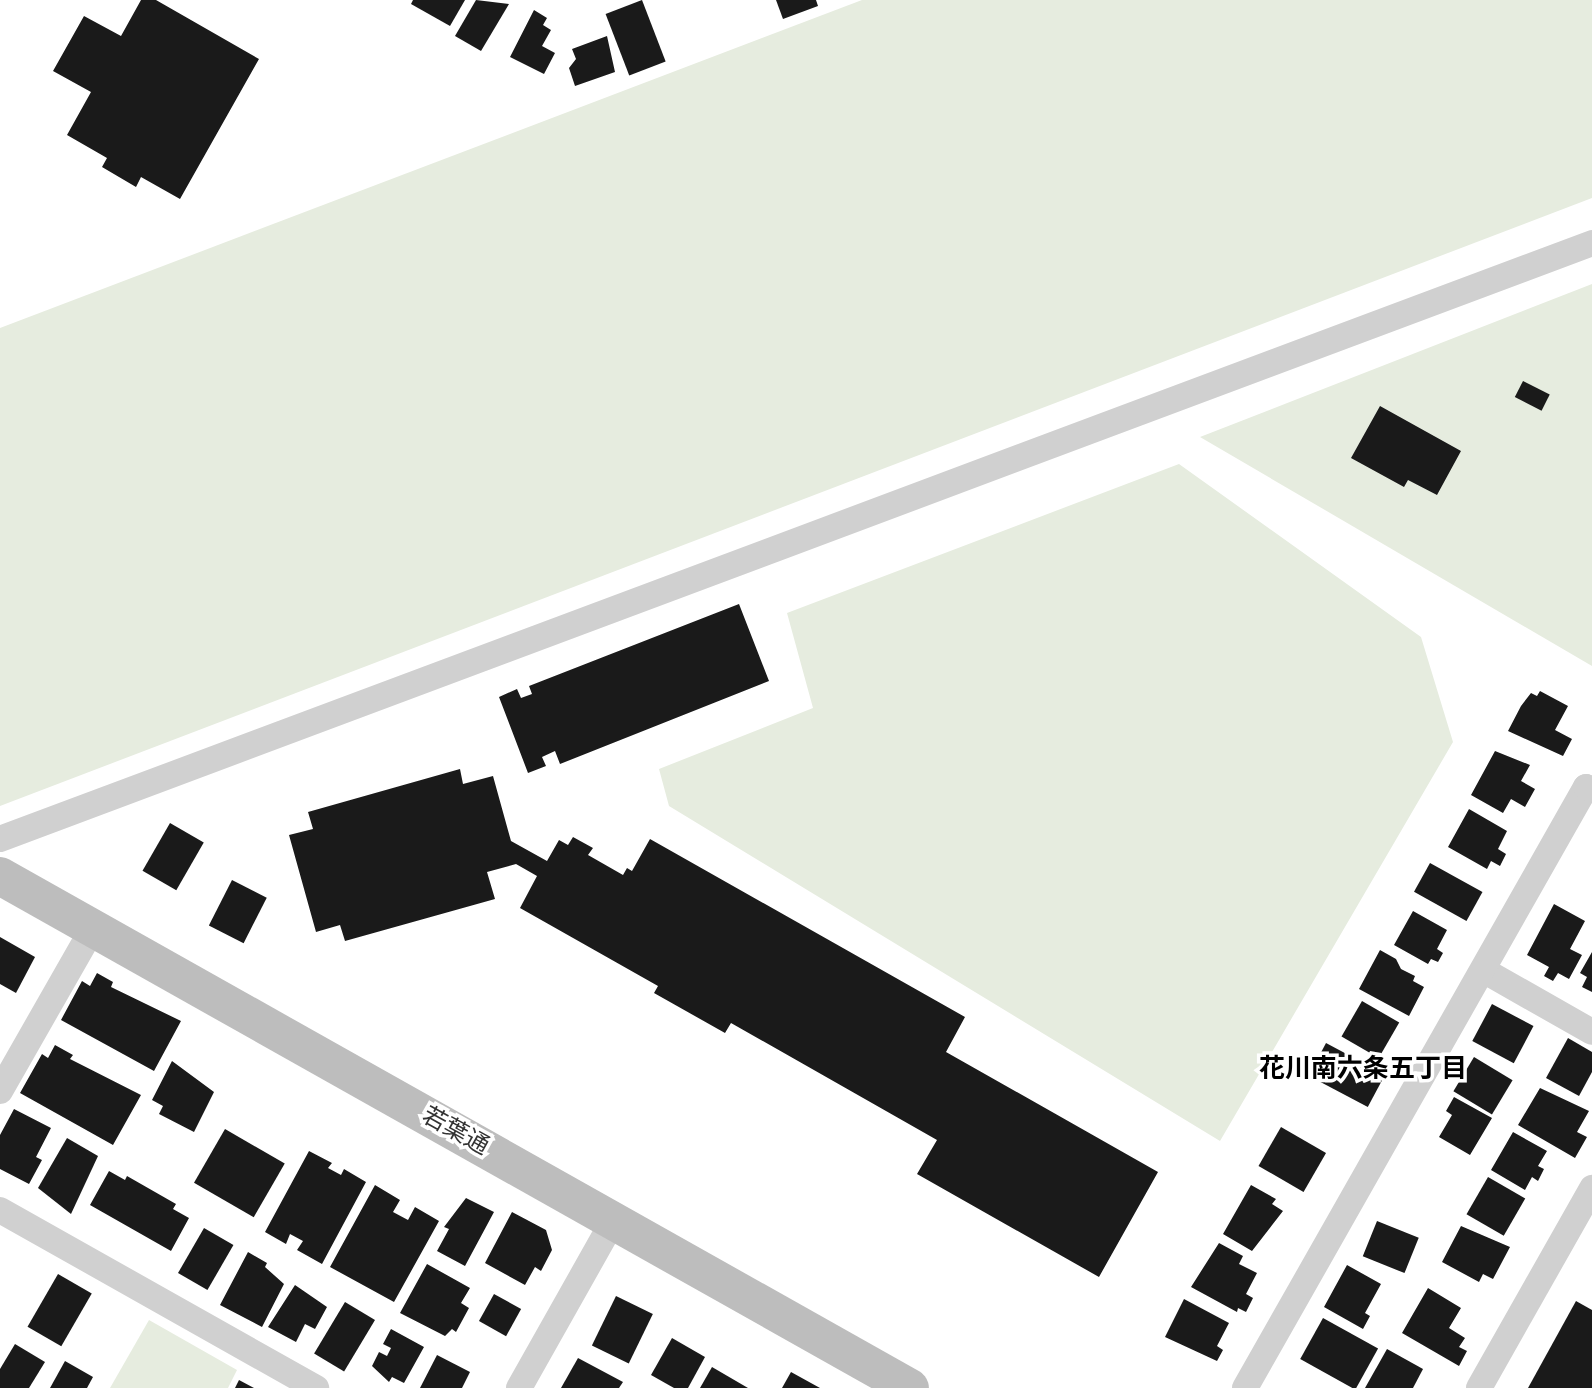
<!DOCTYPE html>
<html>
<head>
<meta charset="utf-8">
<style>
	body { margin:0 }
	#map { position:relative; width:1592px; height:1388px; overflow:hidden; background:#fff; font-family:"Alegreya Sans","Noto Sans JP",sans-serif }
	div>[style] { position:absolute }
	.green>* { inset:0; background:#e6ecdf }
	.building>* { inset:0; background:#1a1a1a; transform-origin:0 0 }
	.street>* { height:26px; margin:-13px; padding:0 13px; transform-origin:13px; border-radius:13px; background:#d0d0d0 }
	.secondary>* { height:38px; margin:-19px; padding:0 19px; transform-origin:19px; border-radius:19px; background:#bdbdbd }
	span { translate:-50% -50%; white-space:nowrap; text-align:center; line-height:1.15; -webkit-text-stroke:7px #fff; paint-order:stroke }
	.street-label { font-size:24px; color:#333 }
	.neighbourhood-label { font-size:26px; color:#000; font-weight:700 }
</style>
</head>
<body>
<div id="map">
	<div class="green">
		<i style="clip-path:polygon(862px 0,1592px 0,1592px 198px,0 806px,0 328px)"></i>
		<i style="clip-path:polygon(1592px 284px,1592px 666px,1200px 437px)"></i>
		<i style="clip-path:polygon(1179px 464px,1421px 637px,1453px 742px,1220px 1141px,669px 806px,659px 769px,813px 708px,787px 613px)"></i>
		<i style="clip-path:polygon(149px 1320px,237px 1370px,228px 1388px,110px 1388px)"></i>
	</div>
	<div class="building">
		<i style="clip-path:polygon(141px 0,156px 0,259px 59px,180px 199px,141px 177px,136px 187px,102px 167px,107px 158px,67px 135px,91px 92px,53px 71px,84px 16px,121px 36px)"></i>
		<i style="clip-path:polygon(413px 0,465px 0,450px 26px,411px 4px)"></i>
		<i style="clip-path:polygon(476px 0,509px 4px,481px 51px,455px 36px)"></i>
		<i style="left:642px;top:0;width:66px;height:39px;rotate:69deg"></i>
		<i style="clip-path:polygon(776px 0,816px 0,818px 6px,783px 19px)"></i>
		<i style="clip-path:polygon(534px 10px,547px 18px,543px 25px,551px 30px,542px 46px,555px 53px,544px 74px,510px 57px)"></i>
		<i style="clip-path:polygon(607px 36px,615px 72px,575px 86px,569px 68px,576px 59px,572px 49px)"></i>
		<i style="left:1523px;top:381px;width:30px;height:18px;rotate:27deg"></i>
		<i style="clip-path:polygon(1380px 406px,1461px 451px,1437px 495px,1408px 480px,1404px 487px,1351px 458px)"></i>
		<i style="clip-path:polygon(739px 604px,769px 681px,560px 764px,555px 751px,542px 757px,546px 766px,528px 773px,499px 697px,517px 689px,521px 698px,532px 694px,529px 686px)"></i>
		<i style="clip-path:polygon(1540px 691px,1568px 706px,1555px 730px,1572px 739px,1563px 756px,1508px 731px,1521px 706px,1531px 693px,1537px 696px)"></i>
		<i style="clip-path:polygon(1495px 751px,1530px 765px,1521px 781px,1535px 789px,1525px 807px,1511px 799px,1503px 813px,1471px 795px)"></i>
		<i style="clip-path:polygon(460px 769px,463px 784px,493px 776px,511px 841px,547px 861px,559px 840px,568px 845px,573px 837px,593px 848px,588px 855px,623px 875px,627px 868px,632px 871px,650px 839px,965px 1017px,946px 1052px,1158px 1172px,1099px 1277px,917px 1174px,937px 1140px,731px 1023px,725px 1033px,654px 993px,658px 986px,520px 908px,537px 876px,516px 864px,487px 872px,495px 899px,345px 941px,340px 925px,316px 932px,289px 835px,313px 829px,308px 812px)"></i>
		<i style="clip-path:polygon(1469px 809px,1507px 831px,1498px 849px,1506px 854px,1500px 866px,1491px 861px,1487px 869px,1448px 847px)"></i>
		<i style="left:170px;top:823px;width:39px;height:55px;rotate:30deg"></i>
		<i style="left:1430px;top:863px;width:60px;height:33px;rotate:29deg"></i>
		<i style="left:232px;top:880px;width:39px;height:51px;rotate:27deg"></i>
		<i style="clip-path:polygon(1554px 904px,1585px 921px,1570px 949px,1582px 955px,1569px 979px,1558px 973px,1553px 981px,1544px 976px,1549px 967px,1527px 955px)"></i>
		<i style="clip-path:polygon(1413px 911px,1447px 930px,1437px 949px,1443px 953px,1438px 962px,1431px 959px,1428px 964px,1394px 945px)"></i>
		<i style="clip-path:polygon(0 937px,35px 957px,16px 993px,0 984px)"></i>
		<i style="clip-path:polygon(1380px 950px,1396px 959px,1401px 969px,1415px 976px,1413px 981px,1424px 987px,1409px 1016px,1359px 989px)"></i>
		<i style="clip-path:polygon(1592px 952px,1592px 992px,1582px 987px,1587px 977px,1580px 973px)"></i>
		<i style="clip-path:polygon(97px 973px,113px 982px,111px 987px,181px 1021px,154px 1071px,61px 1020px,82px 981px,90px 986px)"></i>
		<i style="left:1362px;top:1001px;width:43px;height:41px;rotate:30deg"></i>
		<i style="left:1492px;top:1004px;width:47px;height:42px;rotate:28deg"></i>
		<i style="clip-path:polygon(1568px 1038px,1592px 1052px,1592px 1072px,1579px 1096px,1546px 1078px)"></i>
		<i style="left:1326px;top:1043px;width:67px;height:37px;rotate:28deg"></i>
		<i style="clip-path:polygon(55px 1045px,73px 1055px,70px 1059px,141px 1095px,113px 1145px,20px 1093px,42px 1054px,48px 1058px)"></i>
		<i style="left:1474px;top:1057px;width:45px;height:40px;rotate:31deg"></i>
		<i style="clip-path:polygon(172px 1061px,214px 1092px,194px 1132px,159px 1114px,163px 1106px,152px 1100px)"></i>
		<i style="clip-path:polygon(1540px 1088px,1589px 1111px,1577px 1132px,1587px 1137px,1575px 1158px,1518px 1125px)"></i>
		<i style="clip-path:polygon(1454px 1097px,1492px 1118px,1470px 1155px,1439px 1137px,1452px 1115px,1446px 1111px)"></i>
		<i style="clip-path:polygon(14px 1109px,51px 1128px,36px 1157px,42px 1160px,29px 1184px,0 1169px,0 1135px)"></i>
		<i style="left:1281px;top:1127px;width:52px;height:45px;rotate:30deg"></i>
		<i style="left:225px;top:1129px;width:69px;height:62px;rotate:30deg"></i>
		<i style="clip-path:polygon(1513px 1132px,1547px 1151px,1538px 1166px,1544px 1169px,1538px 1181px,1532px 1177px,1525px 1190px,1491px 1170px)"></i>
		<i style="clip-path:polygon(67px 1138px,98px 1156px,71px 1214px,38px 1188px)"></i>
		<i style="clip-path:polygon(309px 1151px,332px 1163px,328px 1168px,341px 1175px,344px 1169px,366px 1182px,322px 1264px,297px 1250px,303px 1241px,290px 1234px,286px 1244px,265px 1232px)"></i>
		<i style="clip-path:polygon(109px 1171px,125px 1180px,127px 1176px,176px 1204px,173px 1209px,189px 1218px,171px 1251px,90px 1205px)"></i>
		<i style="left:1488px;top:1177px;width:43px;height:43px;rotate:30deg"></i>
		<i style="clip-path:polygon(375px 1185px,400px 1200px,393px 1212px,408px 1220px,415px 1207px,439px 1221px,394px 1302px,330px 1267px)"></i>
		<i style="clip-path:polygon(1251px 1185px,1276px 1199px,1272px 1204px,1283px 1211px,1252px 1251px,1223px 1234px)"></i>
		<i style="clip-path:polygon(466px 1198px,494px 1212px,465px 1266px,437px 1251px,449px 1229px,444px 1227px)"></i>
		<i style="clip-path:polygon(512px 1212px,546px 1230px,552px 1250px,541px 1271px,535px 1267px,525px 1285px,485px 1263px)"></i>
		<i style="left:1377px;top:1221px;width:45px;height:38px;rotate:22deg"></i>
		<i style="clip-path:polygon(1461px 1226px,1510px 1247px,1493px 1279px,1483px 1274px,1479px 1282px,1442px 1262px)"></i>
		<i style="left:204px;top:1228px;width:34px;height:52px;rotate:30deg"></i>
		<i style="clip-path:polygon(1219px 1243px,1243px 1256px,1239px 1264px,1257px 1273px,1246px 1294px,1253px 1298px,1246px 1312px,1238px 1308px,1237px 1312px,1191px 1287px)"></i>
		<i style="clip-path:polygon(248px 1252px,267px 1263px,265px 1267px,284px 1284px,262px 1327px,220px 1305px)"></i>
		<i style="clip-path:polygon(427px 1264px,470px 1288px,461px 1303px,469px 1308px,456px 1332px,452px 1329px,445px 1336px,400px 1313px)"></i>
		<i style="clip-path:polygon(1347px 1265px,1381px 1284px,1365px 1313px,1370px 1316px,1363px 1329px,1324px 1307px)"></i>
		<i style="left:58px;top:1274px;width:39px;height:61px;rotate:30deg"></i>
		<i style="clip-path:polygon(295px 1285px,327px 1307px,315px 1329px,305px 1324px,296px 1342px,268px 1327px)"></i>
		<i style="clip-path:polygon(1428px 1288px,1461px 1308px,1449px 1328px,1465px 1338px,1459px 1347px,1467px 1351px,1459px 1366px,1402px 1333px)"></i>
		<i style="left:494px;top:1294px;width:31px;height:31px;rotate:29deg"></i>
		<i style="left:616px;top:1296px;width:41px;height:55px;rotate:26deg"></i>
		<i style="clip-path:polygon(1184px 1299px,1229px 1323px,1217px 1346px,1223px 1350px,1217px 1361px,1165px 1337px)"></i>
		<i style="clip-path:polygon(1576px 1301px,1592px 1310px,1592px 1388px,1528px 1388px)"></i>
		<i style="left:345px;top:1302px;width:35px;height:60px;rotate:31deg"></i>
		<i style="left:1323px;top:1318px;width:63px;height:47px;rotate:29deg"></i>
		<i style="clip-path:polygon(391px 1329px,424px 1347px,404px 1383px,392px 1377px,389px 1382px,372px 1366px,379px 1352px,387px 1356px,391px 1348px,383px 1344px)"></i>
		<i style="clip-path:polygon(672px 1338px,705px 1357px,688px 1388px,674px 1388px,651px 1375px)"></i>
		<i style="clip-path:polygon(15px 1344px,45px 1362px,29px 1388px,0 1388px,0 1369px)"></i>
		<i style="clip-path:polygon(1387px 1349px,1423px 1369px,1413px 1388px,1365px 1388px)"></i>
		<i style="clip-path:polygon(437px 1355px,470px 1372px,462px 1388px,420px 1388px)"></i>
		<i style="clip-path:polygon(578px 1358px,623px 1382px,619px 1388px,561px 1388px)"></i>
		<i style="clip-path:polygon(65px 1361px,93px 1377px,87px 1388px,50px 1388px)"></i>
		<i style="clip-path:polygon(712px 1367px,748px 1388px,700px 1388px)"></i>
		<i style="clip-path:polygon(791px 1372px,820px 1388px,782px 1388px)"></i>
		<i style="clip-path:polygon(239px 1380px,254px 1388px,235px 1388px)"></i>
	</div>
	<div class="street">
		<i style="left:0;top:839px;width:1700px;rotate:-20.52deg"></i>
		<i style="left:1483px;top:970px;width:125px;rotate:29.6deg"></i>
		<i style="left:0;top:1091px;width:188px;rotate:-60.3deg"></i>
		<i style="left:0;top:1210px;width:363px;rotate:29.4deg"></i>
		<i style="left:519px;top:1388px;width:192px;rotate:-60.6deg"></i>
		<i style="left:1245px;top:1388px;width:691px;rotate:-60.43deg"></i>
		<i style="left:1586px;top:787px;width:7px;rotate:27deg"></i>
		<i style="left:1479px;top:1388px;width:230px;rotate:-60.5deg"></i>
	</div>
	<div class="secondary">
		<i style="left:0;top:876px;width:1044px;rotate:29.36deg"></i>
	</div>
	<div class="street-label">
		<span style="left:455px;top:1132px;rotate:29deg">若葉通</span>
	</div>
	<div class="neighbourhood-label">
		<span style="left:1363px;top:1070px">花川南六条五丁目</span>
	</div>
</div>
</body>
</html>
